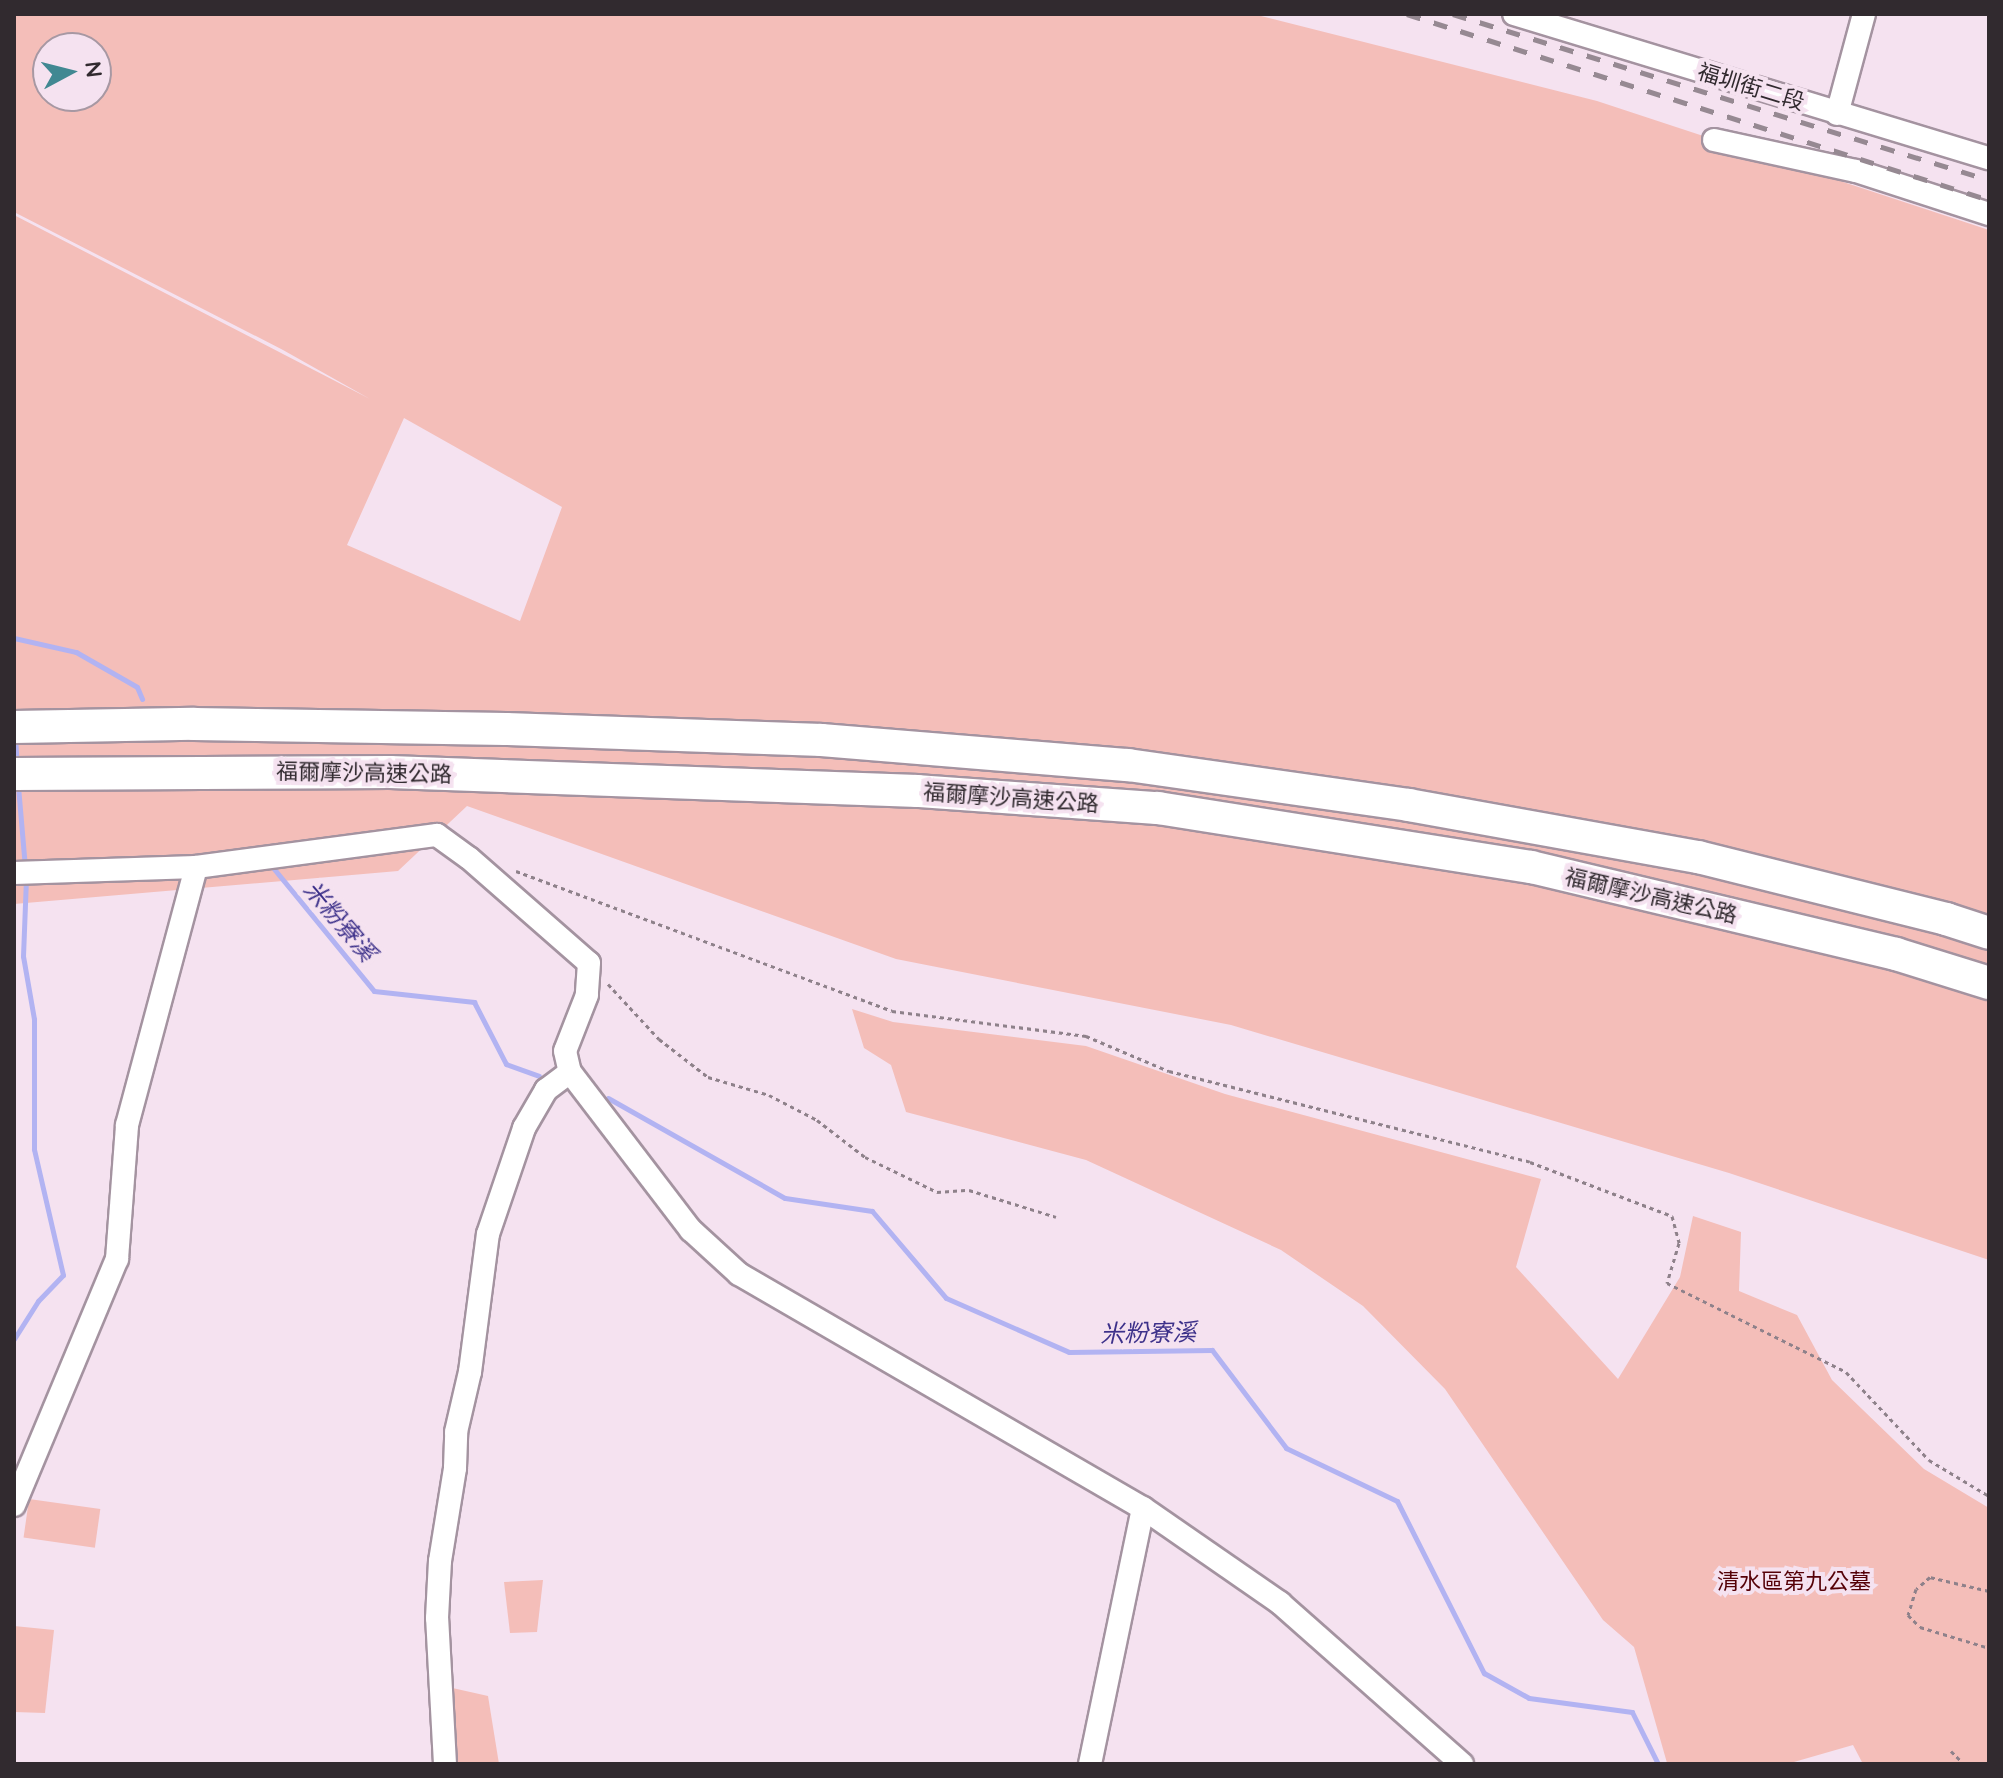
<!DOCTYPE html>
<html>
<head>
<meta charset="utf-8">
<style>
	body { margin:0 }
	#map { position:relative; width:2003px; height:1778px; overflow:hidden; background:#f5e2f0; font-family:Quicksand,"Noto Sans TC",sans-serif }
	div>[style] { position:absolute }
	.green>* { inset:0; background:#f4beb9; transform-origin:0 0 }
	.stream>* { height:5px; margin:-2.5px; padding:0 2.5px; transform-origin:2.5px; border-radius:2.5px; background:#b2b3f2 }
	.path>* { height:3px; margin-top:-1.5px; transform-origin:0; background:repeating-linear-gradient(90deg,#8e818a 0 4px,transparent 0 8px) }
	.roads { filter:drop-shadow(2px 0 #a493a0) drop-shadow(-2px 0 #a493a0) drop-shadow(0 2px #a493a0) drop-shadow(0 -2px #a493a0) }
	.minor>* { height:22px; margin:-11px; padding:0 11px; transform-origin:11px; border-radius:11px; background:#fff }
	.highway>* { height:32px; margin:-16px; padding:0 16px; transform-origin:16px; border-radius:16px; background:#fff }
	.rail>* { height:5px; margin-top:-2.5px; transform-origin:0; background:repeating-linear-gradient(90deg,#968992 0 14px,transparent 0 28px) }
	span { translate:-50% -50%; white-space:nowrap; text-align:center; line-height:1.15; -webkit-text-stroke:8px #f5e2f0; paint-order:stroke }
	.street-label { font-size:22px; color:#312a2f }
	.park-label { font-size:22px; color:#550107 }
	.water-label { font-size:24px; color:#3d318a; font-style:italic }
	.frame { position:absolute; inset:0; border:16px solid #312a2f; pointer-events:none }
	.north { position:absolute; left:32px; top:32px; width:80px; height:80px; box-sizing:border-box; background:#f5e2f0; border:2px solid #a798a3; border-radius:50%; rotate:83deg; font-size:22px; font-weight:700; line-height:32px; text-align:center; color:#312a2f }
	.north::after { content:''; display:block; margin:auto; width:28px; height:36px; background:#418892; clip-path:polygon(50% 0,100% 100%,50% 72%,0 100%) }
</style>
</head>
<body>
<div id="map">
	<div class="green">
		<i style="clip-path:polygon(evenodd,14px 14px,1253px 14px,1597px 101px,1989px 230px,1989px 1260px,1729px 1173px,1231px 1025px,896px 959px,467px 806px,398px 871px,14px 904px,14px 215px,370px 399px,283px 350px,14px 212px,14px 14px,48px 48px,96px 48px,96px 96px,48px 96px,48px 48px,14px 14px,404px 418px,562px 507px,520px 621px,347px 545px,404px 418px)"></i>
		<i style="clip-path:polygon(852px 1009px,893px 1022px,1086px 1046px,1225px 1094px,1541px 1179px,1516px 1267px,1618px 1379px,1680px 1277px,1693px 1216px,1741px 1232px,1739px 1291px,1797px 1315px,1832px 1380px,1924px 1469px,1989px 1508px,1989px 1764px,1863px 1764px,1853px 1745px,1787px 1764px,1667px 1763px,1634px 1647px,1603px 1620px,1445px 1389px,1363px 1306px,1281px 1250px,1086px 1160px,906px 1112px,891px 1065px,864px 1048px)"></i>
		<i style="left:29px;top:1499px;width:72px;height:39px;rotate:8deg"></i>
		<i style="clip-path:polygon(543px 1580px,537px 1632px,510px 1633px,504px 1582px)"></i>
		<i style="clip-path:polygon(14px 1626px,54px 1630px,45px 1713px,14px 1712px)"></i>
		<i style="clip-path:polygon(448px 1687px,488px 1696px,499px 1764px,449px 1764px)"></i>
	</div>
	<div class="stream">
		<i style="left:14px;top:638px;width:64px;rotate:12.7deg"></i>
		<i style="left:76px;top:652px;width:70px;rotate:29.8deg"></i>
		<i style="left:137px;top:687px;width:13px;rotate:67deg"></i>
		<i style="left:15px;top:738px;width:26px;rotate:86deg"></i>
		<i style="left:18px;top:786px;width:81px;rotate:85.1deg"></i>
		<i style="left:270px;top:864px;width:164px;rotate:50.7deg"></i>
		<i style="left:374px;top:991px;width:101px;rotate:6.3deg"></i>
		<i style="left:474px;top:1002px;width:70px;rotate:62.7deg"></i>
		<i style="left:506px;top:1064px;width:35px;rotate:20deg"></i>
		<i style="left:608px;top:1098px;width:203px;rotate:29.5deg"></i>
		<i style="left:785px;top:1198px;width:88px;rotate:8.5deg"></i>
		<i style="left:872px;top:1211px;width:114px;rotate:49.6deg"></i>
		<i style="left:946px;top:1298px;width:134px;rotate:23.7deg"></i>
		<i style="left:1069px;top:1352px;width:143px;rotate:-0.8deg"></i>
		<i style="left:1212px;top:1350px;width:123px;rotate:52.9deg"></i>
		<i style="left:1286px;top:1448px;width:123px;rotate:25.5deg"></i>
		<i style="left:1397px;top:1501px;width:193px;rotate:63.2deg"></i>
		<i style="left:1484px;top:1673px;width:51px;rotate:29.1deg"></i>
		<i style="left:1529px;top:1698px;width:104px;rotate:7.7deg"></i>
		<i style="left:1632px;top:1712px;width:58px;rotate:63.4deg"></i>
		<i style="left:14px;top:1339px;width:45px;rotate:-57.7deg"></i>
		<i style="left:38px;top:1301px;width:36px;rotate:-46deg"></i>
		<i style="left:63px;top:1275px;width:129px;rotate:-103deg"></i>
		<i style="left:34px;top:1149px;width:130px;rotate:-90deg"></i>
		<i style="left:34px;top:1019px;width:64px;rotate:-99.9deg"></i>
		<i style="left:23px;top:956px;width:79px;rotate:-87.8deg"></i>
	</div>
	<div class="path">
		<i style="left:516px;top:871px;width:401px;rotate:20.4deg"></i>
		<i style="left:892px;top:1011px;width:196px;rotate:7.3deg"></i>
		<i style="left:1086px;top:1036px;width:90px;rotate:22.9deg"></i>
		<i style="left:1169px;top:1071px;width:372px;rotate:14.1deg"></i>
		<i style="left:1530px;top:1162px;width:152px;rotate:20.8deg"></i>
		<i style="left:1672px;top:1216px;width:28px;rotate:75deg"></i>
		<i style="left:1679px;top:1243px;width:42px;rotate:106.7deg"></i>
		<i style="left:1667px;top:1283px;width:200px;rotate:26.4deg"></i>
		<i style="left:1846px;top:1372px;width:121px;rotate:46.7deg"></i>
		<i style="left:1929px;top:1460px;width:70px;rotate:31deg"></i>
		<i style="left:608px;top:984px;width:75px;rotate:47.2deg"></i>
		<i style="left:659px;top:1039px;width:62px;rotate:37.8deg"></i>
		<i style="left:708px;top:1077px;width:64px;rotate:16.4deg"></i>
		<i style="left:769px;top:1095px;width:54px;rotate:27.5deg"></i>
		<i style="left:817px;top:1120px;width:61px;rotate:37.6deg"></i>
		<i style="left:865px;top:1157px;width:80px;rotate:25.9deg"></i>
		<i style="left:937px;top:1192px;width:32px;rotate:-4deg"></i>
		<i style="left:969px;top:1190px;width:91px;rotate:17.2deg"></i>
		<i style="left:1989px;top:1591px;width:61px;rotate:-166.7deg"></i>
		<i style="left:1930px;top:1577px;width:18px;rotate:139deg"></i>
		<i style="left:1916px;top:1589px;width:27px;rotate:107deg"></i>
		<i style="left:1908px;top:1615px;width:17px;rotate:45deg"></i>
		<i style="left:1920px;top:1627px;width:72px;rotate:16.9deg"></i>
		<i style="left:1951px;top:1751px;width:18px;rotate:45deg"></i>
	</div>
	<div class="roads">
		<div class="minor">
			<i style="left:1514px;top:14px;width:496px;rotate:16.9deg"></i>
			<i style="left:1837px;top:114px;width:104px;rotate:-74.9deg"></i>
			<i style="left:1714px;top:140px;width:145px;rotate:12.3deg"></i>
			<i style="left:1856px;top:171px;width:140px;rotate:17.9deg"></i>
			<i style="left:14px;top:873px;width:182px;rotate:-1.9deg"></i>
			<i style="left:196px;top:867px;width:243px;rotate:-7.6deg"></i>
			<i style="left:437px;top:835px;width:39px;rotate:36deg"></i>
			<i style="left:469px;top:858px;width:159px;rotate:41.2deg"></i>
			<i style="left:589px;top:963px;width:32px;rotate:94deg"></i>
			<i style="left:587px;top:995px;width:60px;rotate:111.4deg"></i>
			<i style="left:565px;top:1051px;width:22px;rotate:77deg"></i>
			<i style="left:570px;top:1072px;width:199px;rotate:52.6deg"></i>
			<i style="left:691px;top:1230px;width:65px;rotate:42.5deg"></i>
			<i style="left:739px;top:1274px;width:467px;rotate:30.1deg"></i>
			<i style="left:1143px;top:1508px;width:167px;rotate:34.7deg"></i>
			<i style="left:1280px;top:1603px;width:243px;rotate:41.5deg"></i>
			<i style="left:14px;top:1505px;width:267px;rotate:-67.3deg"></i>
			<i style="left:117px;top:1259px;width:134px;rotate:-85.7deg"></i>
			<i style="left:127px;top:1125px;width:267px;rotate:-75deg"></i>
			<i style="left:445px;top:1764px;width:146px;rotate:-93.1deg"></i>
			<i style="left:437px;top:1618px;width:57px;rotate:-87deg"></i>
			<i style="left:440px;top:1561px;width:94px;rotate:-80.8deg"></i>
			<i style="left:455px;top:1468px;width:36px;rotate:-88deg"></i>
			<i style="left:456px;top:1432px;width:62px;rotate:-76.9deg"></i>
			<i style="left:470px;top:1372px;width:139px;rotate:-82.6deg"></i>
			<i style="left:488px;top:1234px;width:112px;rotate:-71.2deg"></i>
			<i style="left:524px;top:1128px;width:44px;rotate:-59.9deg"></i>
			<i style="left:546px;top:1090px;width:30px;rotate:-37deg"></i>
			<i style="left:1090px;top:1764px;width:261px;rotate:-78.3deg"></i>
		</div>
		<div class="highway">
			<i style="left:14px;top:727px;width:180px;rotate:-1deg"></i>
			<i style="left:194px;top:724px;width:312px;rotate:0.9deg"></i>
			<i style="left:506px;top:729px;width:316px;rotate:2deg"></i>
			<i style="left:822px;top:740px;width:307px;rotate:4.7deg"></i>
			<i style="left:1128px;top:765px;width:284px;rotate:8.1deg"></i>
			<i style="left:1409px;top:805px;width:294px;rotate:10.2deg"></i>
			<i style="left:1698px;top:857px;width:256px;rotate:14deg"></i>
			<i style="left:1946px;top:919px;width:45px;rotate:18deg"></i>
			<i style="left:14px;top:774px;width:376px;rotate:-0.3deg"></i>
			<i style="left:390px;top:772px;width:528px;rotate:2.06deg"></i>
			<i style="left:918px;top:791px;width:241px;rotate:4.1deg"></i>
			<i style="left:1158px;top:808px;width:378px;rotate:9deg"></i>
			<i style="left:1531px;top:867px;width:375px;rotate:13.4deg"></i>
			<i style="left:1896px;top:954px;width:97px;rotate:17.3deg"></i>
		</div>
	</div>
	<div class="rail">
		<i style="left:1407px;top:14px;width:611px;rotate:17.72deg"></i>
		<i style="left:1453px;top:14px;width:561px;rotate:17.21deg"></i>
	</div>
	<div class="street-label">
		<span style="left:1751px;top:87px;rotate:17deg">福圳街二段</span>
		<span style="left:364px;top:773px;rotate:1deg">福爾摩沙高速公路</span>
		<span style="left:1011px;top:798px;rotate:4deg">福爾摩沙高速公路</span>
		<span style="left:1651px;top:896px;rotate:13deg">福爾摩沙高速公路</span>
	</div>
	<div class="park-label">
		<span style="left:1794px;top:1582px">清水區第九公墓</span>
	</div>
	<div class="water-label">
		<span style="left:340px;top:921px;rotate:50deg">米粉寮溪</span>
		<span style="left:1148px;top:1333px;rotate:-1deg">米粉寮溪</span>
	</div>
	<div class="frame"></div>
	<div class="north">N</div>
</div>
</body>
</html>
